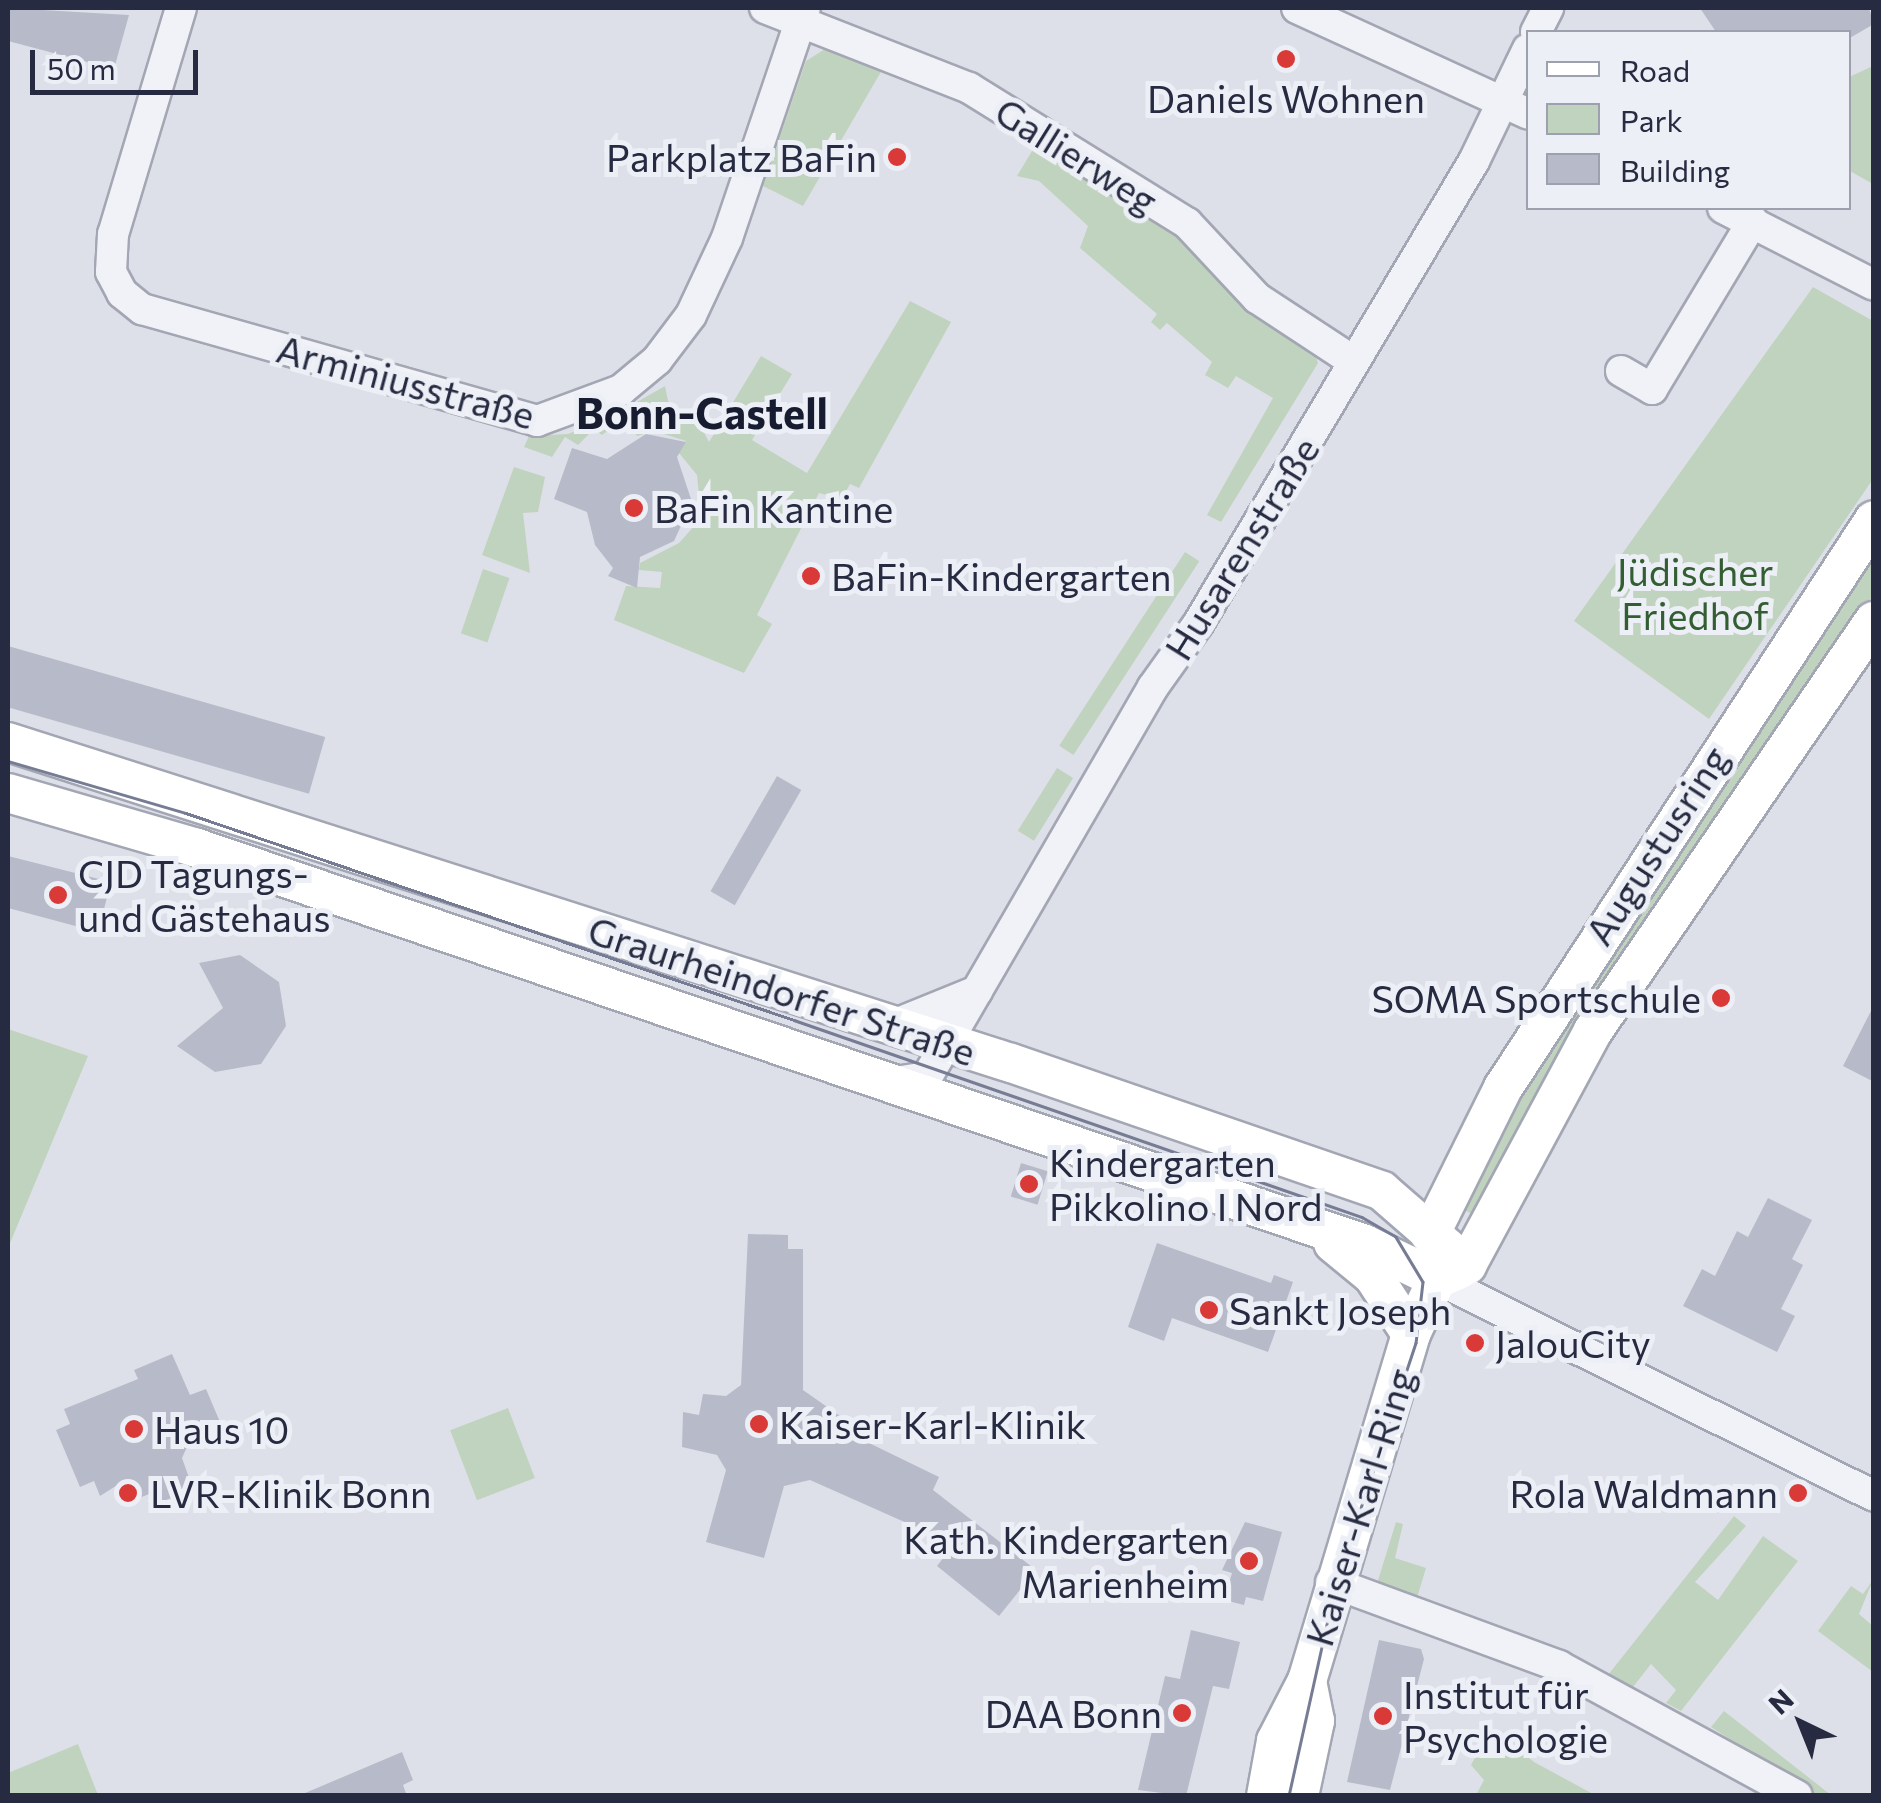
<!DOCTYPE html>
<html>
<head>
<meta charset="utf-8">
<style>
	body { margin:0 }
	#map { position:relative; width:1881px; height:1803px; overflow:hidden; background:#dee0e9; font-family:Commissioner,sans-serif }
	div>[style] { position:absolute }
	.green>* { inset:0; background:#c0d3be; transform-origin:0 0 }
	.building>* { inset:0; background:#b7bbc9; transform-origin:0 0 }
	.roads { filter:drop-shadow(2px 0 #a3a6b3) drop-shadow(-2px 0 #a3a6b3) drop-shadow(0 2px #a3a6b3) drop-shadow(0 -2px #a3a6b3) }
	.minor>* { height:30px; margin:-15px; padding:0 15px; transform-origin:15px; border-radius:15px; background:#f1f2f7 }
	.major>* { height:38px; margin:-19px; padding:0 19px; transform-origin:19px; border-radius:19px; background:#fff }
	.tram>* { height:2.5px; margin:-1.25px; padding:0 1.25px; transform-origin:1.25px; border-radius:1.25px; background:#767c94 }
	.dots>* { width:28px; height:28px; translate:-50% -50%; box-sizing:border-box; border:5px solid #edeff6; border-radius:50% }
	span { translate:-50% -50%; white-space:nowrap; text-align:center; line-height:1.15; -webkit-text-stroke:10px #edeff6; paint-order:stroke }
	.poi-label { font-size:38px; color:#262b41 }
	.right { translate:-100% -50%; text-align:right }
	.left { translate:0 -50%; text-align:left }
	.street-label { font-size:38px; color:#262b41 }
	.park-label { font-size:38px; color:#335e32 }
	.quarter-label { font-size:42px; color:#181c31; font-weight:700 }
	.frame { position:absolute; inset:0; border:10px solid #262b41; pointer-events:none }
	.legend { position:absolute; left:1526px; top:30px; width:325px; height:180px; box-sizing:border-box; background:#edeff6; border:2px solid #9da1ae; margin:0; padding:12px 18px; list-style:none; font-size:30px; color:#262b41 }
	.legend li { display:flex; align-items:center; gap:20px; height:50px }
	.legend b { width:50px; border:2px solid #9da1ae }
	.north { position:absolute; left:1751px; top:1673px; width:100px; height:100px; -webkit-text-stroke:8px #edeff6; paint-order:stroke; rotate:317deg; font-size:28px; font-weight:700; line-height:40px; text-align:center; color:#262b41 }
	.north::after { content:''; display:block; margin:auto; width:35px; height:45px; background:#262b41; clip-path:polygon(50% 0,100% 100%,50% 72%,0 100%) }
	.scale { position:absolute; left:30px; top:50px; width:168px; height:45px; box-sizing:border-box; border:5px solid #262b41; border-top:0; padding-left:12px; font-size:30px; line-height:35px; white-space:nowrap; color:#262b41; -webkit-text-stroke:8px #edeff6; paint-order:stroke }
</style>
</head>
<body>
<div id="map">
	<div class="green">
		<i style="clip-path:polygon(825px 49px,882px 70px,803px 206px,763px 186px,806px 61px)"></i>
		<i style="clip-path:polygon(1873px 66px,1874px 66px,1873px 184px,1848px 170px,1849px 77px)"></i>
		<i style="clip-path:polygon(1038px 141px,1181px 234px,1314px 351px,1318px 363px,1221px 522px,1207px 515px,1273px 398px,1236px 376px,1228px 388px,1205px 375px,1212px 362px,1167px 323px,1160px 330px,1151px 322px,1157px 314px,1080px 248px,1088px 226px,1039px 181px,1017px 176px)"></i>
		<i style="clip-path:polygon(1813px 287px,1873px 321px,1873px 479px,1709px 719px,1574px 621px)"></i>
		<i style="clip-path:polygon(910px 301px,951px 322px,859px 488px,850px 484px,842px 499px,819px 493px,757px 615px,772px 624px,744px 673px,614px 620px,626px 586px,660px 588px,662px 572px,639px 570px,640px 563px,679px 543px,696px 524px,699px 496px,697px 475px,679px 453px,686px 441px,654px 431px,637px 436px,623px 410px,665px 386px,668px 401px,698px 421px,709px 442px,761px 356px,792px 374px,752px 440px,807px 473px)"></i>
		<i style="clip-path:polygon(602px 420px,610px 429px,602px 435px,594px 429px,578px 445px,565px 437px,552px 457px,524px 447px,529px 436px,568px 434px)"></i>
		<i style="clip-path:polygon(514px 467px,545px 477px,538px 512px,523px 513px,530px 573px,482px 555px)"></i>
		<i style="clip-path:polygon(1873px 547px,1873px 595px,1605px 993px,1479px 1218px,1457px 1206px,1499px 1118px)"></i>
		<i style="left:1185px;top:552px;width:17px;height:231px;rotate:33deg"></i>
		<i style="left:483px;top:569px;width:28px;height:68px;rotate:19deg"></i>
		<i style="left:1057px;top:768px;width:19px;height:74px;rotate:32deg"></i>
		<i style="clip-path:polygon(8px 1029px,88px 1056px,8px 1248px)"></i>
		<i style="left:508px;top:1408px;width:75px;height:62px;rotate:69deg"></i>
		<i style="clip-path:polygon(1734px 1516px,1746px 1526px,1695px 1582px,1718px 1600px,1763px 1536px,1798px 1561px,1681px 1711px,1666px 1703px,1676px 1690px,1651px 1664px,1633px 1687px,1608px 1675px)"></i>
		<i style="clip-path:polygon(1396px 1522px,1403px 1524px,1395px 1558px,1426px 1568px,1416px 1601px,1376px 1587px)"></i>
		<i style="clip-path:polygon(1873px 1580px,1859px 1614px,1873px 1626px,1873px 1672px,1818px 1631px,1851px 1586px,1863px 1594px)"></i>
		<i style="clip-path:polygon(1724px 1711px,1831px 1795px,1817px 1795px,1711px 1727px)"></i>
		<i style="clip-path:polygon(1491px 1728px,1534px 1762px,1595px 1795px,1476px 1795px,1484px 1780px,1471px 1765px)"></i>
		<i style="clip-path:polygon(78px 1744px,98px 1795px,8px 1795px,8px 1773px)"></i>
	</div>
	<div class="building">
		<i style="clip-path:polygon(8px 8px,129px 15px,114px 69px,8px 41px)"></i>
		<i style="clip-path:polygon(1700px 8px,1869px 8px,1874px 24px,1848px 39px,1848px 32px,1716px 32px)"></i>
		<i style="clip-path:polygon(646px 434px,686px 442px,677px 457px,692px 502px,674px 541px,640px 557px,637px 588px,608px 576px,613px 568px,595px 545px,587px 512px,554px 499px,572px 448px,607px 459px)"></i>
		<i style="left:8px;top:646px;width:330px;height:59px;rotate:16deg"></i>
		<i style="left:777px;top:776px;width:28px;height:133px;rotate:30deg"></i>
		<i style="clip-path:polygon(8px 856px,111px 882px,98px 932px,8px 908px)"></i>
		<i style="clip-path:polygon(240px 955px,279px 982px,286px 1026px,261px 1064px,215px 1072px,177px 1046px,223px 1008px,199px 963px)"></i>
		<i style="clip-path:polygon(1874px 1005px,1874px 1082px,1843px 1066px)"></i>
		<i style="left:1021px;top:1163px;width:28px;height:35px;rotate:17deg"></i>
		<i style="clip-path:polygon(1768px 1198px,1812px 1220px,1792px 1259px,1803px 1265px,1781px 1309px,1795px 1316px,1777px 1352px,1683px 1306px,1702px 1269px,1715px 1276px,1737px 1231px,1748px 1237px)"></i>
		<i style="clip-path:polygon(748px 1234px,788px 1235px,788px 1249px,803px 1249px,803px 1390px,840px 1416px,834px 1426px,939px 1477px,933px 1490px,1036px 1570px,999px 1616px,937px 1566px,954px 1544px,810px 1480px,784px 1486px,764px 1558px,706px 1542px,726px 1470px,717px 1455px,682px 1447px,683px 1412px,699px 1415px,703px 1394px,726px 1396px,741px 1385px)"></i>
		<i style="clip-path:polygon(1157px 1243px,1271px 1283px,1274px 1275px,1293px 1282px,1268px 1352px,1172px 1318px,1164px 1341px,1128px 1327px)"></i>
		<i style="clip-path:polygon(172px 1354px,190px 1395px,206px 1389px,220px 1422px,191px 1438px,182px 1458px,193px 1489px,159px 1503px,154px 1492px,127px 1503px,119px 1484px,100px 1496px,94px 1481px,80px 1487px,56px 1430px,70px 1424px,64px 1409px,138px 1379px,134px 1370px)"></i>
		<i style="clip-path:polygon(1245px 1522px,1282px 1532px,1263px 1601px,1246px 1597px,1244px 1605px,1224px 1600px,1232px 1573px,1222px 1570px)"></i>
		<i style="clip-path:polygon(1191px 1630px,1240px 1642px,1229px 1689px,1213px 1686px,1186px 1796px,1138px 1790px,1165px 1676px,1180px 1679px)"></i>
		<i style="clip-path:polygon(1379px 1640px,1421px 1649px,1424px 1659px,1390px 1790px,1347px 1782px)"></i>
		<i style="clip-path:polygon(402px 1752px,413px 1780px,403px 1785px,407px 1796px,298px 1796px)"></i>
	</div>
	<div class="roads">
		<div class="minor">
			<i style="left:181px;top:8px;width:236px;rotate:106.7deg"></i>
			<i style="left:113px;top:234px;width:38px;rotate:93deg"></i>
			<i style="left:111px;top:272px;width:24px;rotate:62deg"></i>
			<i style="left:122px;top:293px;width:26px;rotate:39deg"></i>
			<i style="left:142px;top:309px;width:411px;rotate:15.8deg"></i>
			<i style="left:537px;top:421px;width:90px;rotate:-20.3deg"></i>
			<i style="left:621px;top:390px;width:47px;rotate:-39.8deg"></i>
			<i style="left:657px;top:360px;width:56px;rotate:-52.9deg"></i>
			<i style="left:691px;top:315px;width:85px;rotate:-64.9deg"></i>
			<i style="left:727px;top:238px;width:243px;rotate:-71.3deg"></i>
			<i style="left:765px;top:8px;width:219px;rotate:21.4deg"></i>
			<i style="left:969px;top:88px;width:256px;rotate:31.8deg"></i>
			<i style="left:1187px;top:223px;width:103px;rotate:47deg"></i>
			<i style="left:1257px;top:298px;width:115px;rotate:33.3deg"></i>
			<i style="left:1297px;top:8px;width:254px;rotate:24.6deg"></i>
			<i style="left:1536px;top:32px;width:27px;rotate:-63deg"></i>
			<i style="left:1723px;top:208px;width:169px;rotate:27deg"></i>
			<i style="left:1621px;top:371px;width:36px;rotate:30deg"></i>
			<i style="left:1652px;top:389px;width:196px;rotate:-59deg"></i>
			<i style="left:891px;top:1026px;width:93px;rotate:-22.1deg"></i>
			<i style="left:889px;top:1083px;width:38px;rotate:-9deg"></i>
			<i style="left:927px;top:1077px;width:451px;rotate:-59.9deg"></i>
			<i style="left:1153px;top:687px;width:77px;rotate:-54.5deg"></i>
			<i style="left:1198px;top:624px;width:539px;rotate:-59.2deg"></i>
			<i style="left:1474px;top:161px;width:124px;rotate:-64.3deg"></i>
			<i style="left:1437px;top:1279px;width:488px;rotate:26.4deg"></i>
			<i style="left:1331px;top:1582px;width:243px;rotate:20.2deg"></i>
			<i style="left:1559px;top:1666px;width:271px;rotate:28.6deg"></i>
		</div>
		<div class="major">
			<i style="left:8px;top:742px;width:1053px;rotate:17.75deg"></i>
			<i style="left:1011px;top:1063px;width:392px;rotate:19deg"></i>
			<i style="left:1382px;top:1191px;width:113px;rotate:41deg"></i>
			<i style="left:8px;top:793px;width:197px;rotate:16.2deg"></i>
			<i style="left:197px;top:848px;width:1233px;rotate:18.73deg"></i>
			<i style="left:1365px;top:1244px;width:80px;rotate:25.9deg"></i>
			<i style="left:1430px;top:1235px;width:164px;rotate:-63.6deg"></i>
			<i style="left:1503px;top:1088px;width:678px;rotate:-56.85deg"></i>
			<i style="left:1333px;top:1243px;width:52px;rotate:39.5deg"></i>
			<i style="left:1373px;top:1276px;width:69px;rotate:56.8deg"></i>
			<i style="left:1467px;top:1265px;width:266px;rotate:-61.7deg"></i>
			<i style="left:1593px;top:1031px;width:497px;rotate:-55.6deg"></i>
			<i style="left:1266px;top:1796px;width:56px;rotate:-79.7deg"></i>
			<i style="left:1276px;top:1741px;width:68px;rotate:-62.7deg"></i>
			<i style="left:1307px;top:1681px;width:362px;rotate:-73.3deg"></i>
			<i style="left:1411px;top:1334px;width:61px;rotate:-64.7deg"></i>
			<i style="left:1437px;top:1279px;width:25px;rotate:-23deg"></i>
			<i style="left:1299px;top:1796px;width:77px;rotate:-78deg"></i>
			<i style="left:1315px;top:1721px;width:41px;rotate:-101.3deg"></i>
		</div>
	</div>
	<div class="tram">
		<i style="left:8px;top:761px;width:185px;rotate:16.3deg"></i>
		<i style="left:186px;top:813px;width:642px;rotate:18.8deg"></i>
		<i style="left:794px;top:1020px;width:601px;rotate:19.13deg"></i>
		<i style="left:1362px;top:1217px;width:39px;rotate:30deg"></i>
		<i style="left:1396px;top:1237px;width:52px;rotate:59deg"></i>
		<i style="left:1423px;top:1282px;width:61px;rotate:96.5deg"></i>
		<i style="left:1416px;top:1343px;width:254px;rotate:108.4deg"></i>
		<i style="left:1336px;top:1584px;width:217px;rotate:102.5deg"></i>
	</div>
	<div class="dots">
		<i style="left:1286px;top:59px;background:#d93937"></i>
		<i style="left:897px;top:157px;background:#d93937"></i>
		<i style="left:634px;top:508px;background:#d93937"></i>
		<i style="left:811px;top:576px;background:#d93937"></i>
		<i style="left:58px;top:895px;background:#d93937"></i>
		<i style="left:1721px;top:998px;background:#d93937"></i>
		<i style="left:1029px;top:1184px;background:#d93937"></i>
		<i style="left:1209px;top:1310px;background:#d93937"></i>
		<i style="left:1475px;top:1343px;background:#d93937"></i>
		<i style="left:759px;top:1424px;background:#d93937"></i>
		<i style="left:134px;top:1429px;background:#d93937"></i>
		<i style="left:128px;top:1493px;background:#d93937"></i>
		<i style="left:1798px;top:1493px;background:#d93937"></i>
		<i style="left:1249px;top:1561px;background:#d93937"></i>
		<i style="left:1182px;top:1713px;background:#d93937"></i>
		<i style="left:1383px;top:1716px;background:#d93937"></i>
	</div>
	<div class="poi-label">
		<span style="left:1286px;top:98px">Daniels Wohnen</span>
		<span class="right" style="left:877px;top:157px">Parkplatz BaFin</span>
		<span class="left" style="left:654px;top:508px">BaFin Kantine</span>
		<span class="left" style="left:831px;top:576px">BaFin-Kindergarten</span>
		<span class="left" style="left:78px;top:895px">CJD Tagungs-<br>und Gästehaus</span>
		<span class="right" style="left:1701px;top:998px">SOMA Sportschule</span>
		<span class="left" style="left:1049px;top:1184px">Kindergarten<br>Pikkolino I Nord</span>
		<span class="left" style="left:1229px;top:1310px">Sankt Joseph</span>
		<span class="left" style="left:1495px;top:1343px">JalouCity</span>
		<span class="left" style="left:779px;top:1424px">Kaiser-Karl-Klinik</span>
		<span class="left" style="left:154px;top:1429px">Haus 10</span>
		<span class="left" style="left:150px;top:1493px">LVR-Klinik Bonn</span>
		<span class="right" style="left:1778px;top:1493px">Rola Waldmann</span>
		<span class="right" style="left:1229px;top:1561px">Kath. Kindergarten<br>Marienheim</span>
		<span class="left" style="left:1403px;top:1716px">Institut für<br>Psychologie</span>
		<span class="right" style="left:1162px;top:1713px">DAA Bonn</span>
	</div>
	<div class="street-label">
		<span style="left:1077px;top:155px;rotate:32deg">Gallierweg</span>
		<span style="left:406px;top:381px;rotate:15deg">Arminiusstraße</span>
		<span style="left:1241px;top:548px;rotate:-58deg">Husarenstraße</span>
		<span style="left:1656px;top:845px;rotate:-57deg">Augustusring</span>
		<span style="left:782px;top:990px;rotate:18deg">Graurheindorfer Straße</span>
		<span style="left:1359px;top:1507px;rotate:-73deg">Kaiser-Karl-Ring</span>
	</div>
	<div class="park-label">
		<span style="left:1695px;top:593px">Jüdischer<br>Friedhof</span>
	</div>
	<div class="quarter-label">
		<span style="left:702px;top:412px">Bonn-Castell</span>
	</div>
	<div class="frame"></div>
	<ul class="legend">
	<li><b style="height:12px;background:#fff"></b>Road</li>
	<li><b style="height:28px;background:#c0d3be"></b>Park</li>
	<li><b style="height:28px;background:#b7bbc9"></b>Building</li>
	</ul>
	<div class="north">N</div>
	<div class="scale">50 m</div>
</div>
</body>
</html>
